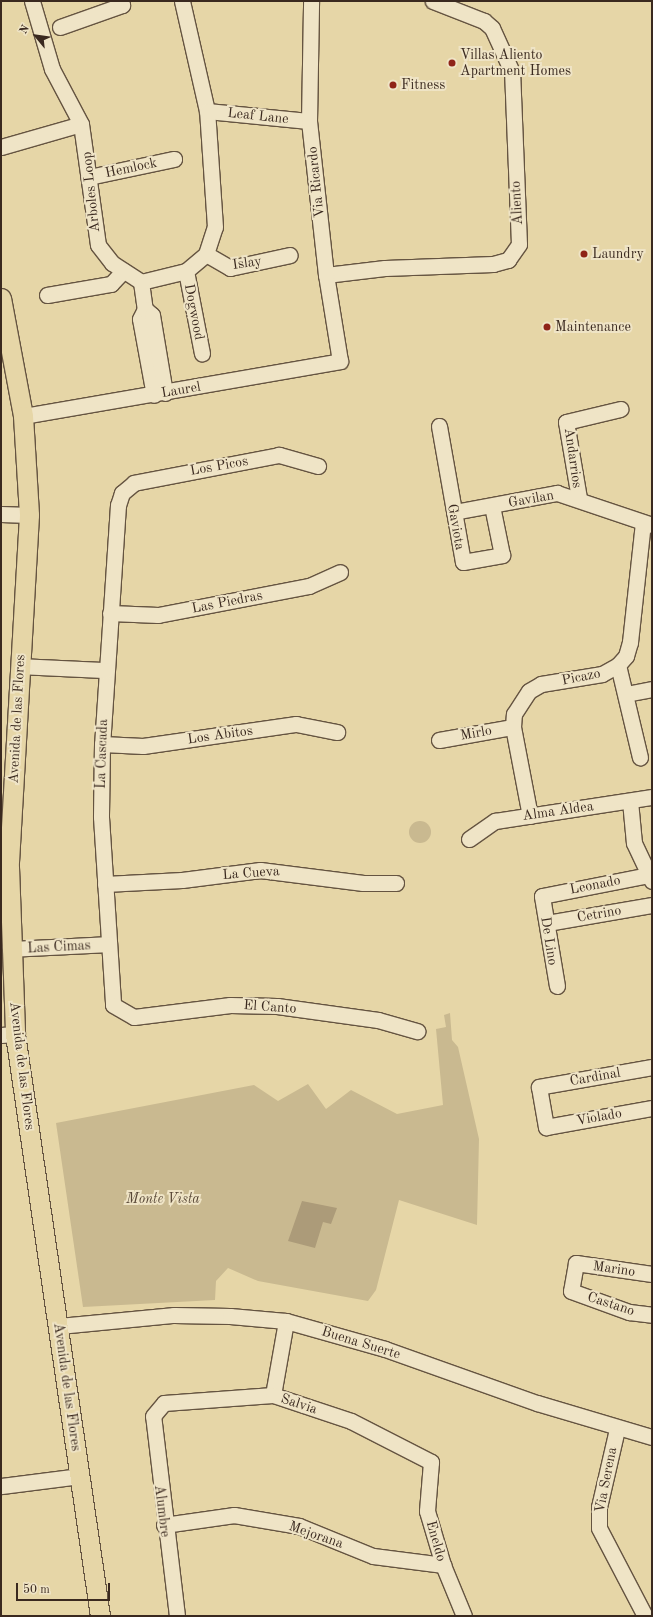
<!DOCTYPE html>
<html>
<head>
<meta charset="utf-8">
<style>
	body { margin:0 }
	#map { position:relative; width:653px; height:1617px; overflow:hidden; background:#e6d6a7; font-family:"Old Standard TT",serif }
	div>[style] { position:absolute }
	.green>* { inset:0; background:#c9b990 }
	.round { border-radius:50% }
	.water>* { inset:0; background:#ac9b79 }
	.roads { filter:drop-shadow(1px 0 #655441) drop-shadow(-1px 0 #655441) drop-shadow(0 1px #655441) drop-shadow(0 -1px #655441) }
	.minor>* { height:15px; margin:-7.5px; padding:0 7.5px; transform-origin:7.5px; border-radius:7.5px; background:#efe4c6 }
	.major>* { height:19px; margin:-9.5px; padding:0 9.5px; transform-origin:9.5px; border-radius:9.5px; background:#e6d6a7 }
	.dots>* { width:11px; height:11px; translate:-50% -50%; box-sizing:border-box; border:2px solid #efe4c6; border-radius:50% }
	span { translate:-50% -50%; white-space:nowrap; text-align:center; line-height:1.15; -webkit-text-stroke:4px #efe4c6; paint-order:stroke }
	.poi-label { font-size:14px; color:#3a291f }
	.left { translate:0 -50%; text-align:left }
	.street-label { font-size:14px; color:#3a291f }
	.park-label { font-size:14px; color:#574636; font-style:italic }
	.frame { position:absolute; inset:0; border:2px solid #3a291f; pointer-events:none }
	.north { position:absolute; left:16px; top:16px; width:40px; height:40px; -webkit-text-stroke:3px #efe4c6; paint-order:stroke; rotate:299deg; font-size:11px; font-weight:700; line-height:16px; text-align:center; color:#3a291f }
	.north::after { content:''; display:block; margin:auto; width:14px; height:18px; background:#3a291f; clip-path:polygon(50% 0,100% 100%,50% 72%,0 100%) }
	.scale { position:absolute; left:16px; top:1583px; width:94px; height:18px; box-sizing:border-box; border:2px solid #3a291f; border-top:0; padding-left:5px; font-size:12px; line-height:14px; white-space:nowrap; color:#3a291f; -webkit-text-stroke:3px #efe4c6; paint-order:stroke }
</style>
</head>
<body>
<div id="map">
	<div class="green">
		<i class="round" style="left:409px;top:821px;width:22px;height:22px"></i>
		<i style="clip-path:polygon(450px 1013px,452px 1040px,458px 1047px,479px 1139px,477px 1225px,399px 1200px,376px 1290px,368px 1301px,258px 1281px,228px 1268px,216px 1281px,215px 1300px,83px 1307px,56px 1123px,254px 1085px,278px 1101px,308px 1084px,326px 1109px,351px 1090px,397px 1114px,443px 1105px,436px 1029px,446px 1027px,444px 1015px)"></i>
	</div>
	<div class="water">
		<i style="clip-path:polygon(302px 1201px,337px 1208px,331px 1224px,323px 1222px,315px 1248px,288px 1241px)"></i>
	</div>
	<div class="roads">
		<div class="minor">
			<i style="left:32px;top:1px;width:71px;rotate:73.6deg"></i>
			<i style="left:52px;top:69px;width:62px;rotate:62.2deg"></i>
			<i style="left:81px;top:124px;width:122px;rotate:82deg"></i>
			<i style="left:98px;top:245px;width:23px;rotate:52deg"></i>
			<i style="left:112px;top:263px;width:35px;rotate:33deg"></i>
			<i style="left:141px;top:282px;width:46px;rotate:-13.7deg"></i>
			<i style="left:186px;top:271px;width:26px;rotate:-40deg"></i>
			<i style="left:206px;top:254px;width:28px;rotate:-72deg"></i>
			<i style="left:215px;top:227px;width:116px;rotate:-93.9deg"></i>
			<i style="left:207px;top:111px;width:113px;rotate:-102.8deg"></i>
			<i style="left:60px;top:27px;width:66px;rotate:-19.5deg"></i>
			<i style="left:122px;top:5px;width:4px;rotate:-117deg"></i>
			<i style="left:207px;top:111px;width:102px;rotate:5.6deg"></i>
			<i style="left:1px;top:147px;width:83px;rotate:-16deg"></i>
			<i style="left:89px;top:177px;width:87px;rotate:-12deg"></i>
			<i style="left:206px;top:254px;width:28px;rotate:30deg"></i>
			<i style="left:230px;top:268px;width:61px;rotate:-12.2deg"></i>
			<i style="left:186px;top:271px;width:84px;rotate:79deg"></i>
			<i style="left:326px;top:275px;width:59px;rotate:-6.8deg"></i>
			<i style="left:385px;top:268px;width:108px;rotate:-2.1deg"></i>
			<i style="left:493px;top:264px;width:16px;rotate:-15deg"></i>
			<i style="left:508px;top:260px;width:19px;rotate:-55deg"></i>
			<i style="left:519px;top:244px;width:172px;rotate:-92.3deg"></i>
			<i style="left:512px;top:72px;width:48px;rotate:-114.4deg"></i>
			<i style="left:492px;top:28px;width:11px;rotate:-139deg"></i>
			<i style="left:484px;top:21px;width:55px;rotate:-158.6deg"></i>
			<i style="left:141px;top:282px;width:27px;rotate:82deg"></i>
			<i style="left:145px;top:309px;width:11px;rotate:117deg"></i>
			<i style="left:140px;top:319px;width:77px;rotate:79.6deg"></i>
			<i style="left:47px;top:295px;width:65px;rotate:-9.8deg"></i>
			<i style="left:111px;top:284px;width:18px;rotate:-47deg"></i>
			<i style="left:145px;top:309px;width:9px;rotate:41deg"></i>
			<i style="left:152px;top:315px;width:79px;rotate:80.5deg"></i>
			<i style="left:23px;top:416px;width:322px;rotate:-9.8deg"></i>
			<i style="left:340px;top:361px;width:87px;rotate:-99.2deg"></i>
			<i style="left:326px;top:275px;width:155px;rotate:-96.3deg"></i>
			<i style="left:309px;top:121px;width:120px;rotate:-89deg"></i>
			<i style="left:439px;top:426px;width:138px;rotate:80deg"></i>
			<i style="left:463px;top:562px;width:40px;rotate:-10deg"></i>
			<i style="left:502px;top:555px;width:50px;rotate:-101.5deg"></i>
			<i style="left:318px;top:466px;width:41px;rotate:-164.2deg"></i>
			<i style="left:279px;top:455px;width:148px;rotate:169.1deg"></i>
			<i style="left:134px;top:483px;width:16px;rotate:140deg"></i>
			<i style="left:122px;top:493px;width:13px;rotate:108deg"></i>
			<i style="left:118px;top:505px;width:240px;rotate:93.8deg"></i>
			<i style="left:102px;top:744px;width:73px;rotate:90.8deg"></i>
			<i style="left:101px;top:817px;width:188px;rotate:86.3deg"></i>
			<i style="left:113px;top:1005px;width:24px;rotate:30deg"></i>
			<i style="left:134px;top:1017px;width:97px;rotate:-7.1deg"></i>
			<i style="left:230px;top:1005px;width:47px;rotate:1.2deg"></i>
			<i style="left:277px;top:1006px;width:102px;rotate:7.9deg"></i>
			<i style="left:378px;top:1020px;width:41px;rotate:15.8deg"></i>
			<i style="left:579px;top:498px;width:77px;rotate:-99.7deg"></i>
			<i style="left:566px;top:422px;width:56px;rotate:-13.5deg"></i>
			<i style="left:454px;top:512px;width:105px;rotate:-10.5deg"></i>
			<i style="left:557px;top:493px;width:100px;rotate:18.6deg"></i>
			<i style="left:1px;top:514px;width:28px;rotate:2deg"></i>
			<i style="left:110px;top:613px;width:48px;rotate:2.4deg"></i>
			<i style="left:158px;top:615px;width:154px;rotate:-10.9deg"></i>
			<i style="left:309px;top:586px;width:34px;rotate:-24deg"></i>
			<i style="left:618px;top:665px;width:95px;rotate:76.6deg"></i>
			<i style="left:20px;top:666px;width:86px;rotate:2.7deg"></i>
			<i style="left:626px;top:694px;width:26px;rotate:-11deg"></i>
			<i style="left:439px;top:740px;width:75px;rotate:-10deg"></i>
			<i style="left:102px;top:744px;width:41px;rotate:2.8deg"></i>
			<i style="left:143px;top:746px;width:155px;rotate:-8.2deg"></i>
			<i style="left:296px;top:724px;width:42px;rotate:11deg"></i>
			<i style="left:630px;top:801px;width:42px;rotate:84.6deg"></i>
			<i style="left:634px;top:843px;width:42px;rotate:64.7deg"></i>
			<i style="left:530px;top:816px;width:91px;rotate:-100.8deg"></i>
			<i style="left:513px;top:727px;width:13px;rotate:-86deg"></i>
			<i style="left:514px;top:714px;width:27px;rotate:-57deg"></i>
			<i style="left:529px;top:691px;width:14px;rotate:-30deg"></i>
			<i style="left:541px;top:684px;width:62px;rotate:-9.3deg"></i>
			<i style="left:602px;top:674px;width:18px;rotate:-29deg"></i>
			<i style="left:618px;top:665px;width:12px;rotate:-48deg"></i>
			<i style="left:626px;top:656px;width:15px;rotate:-74deg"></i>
			<i style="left:630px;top:642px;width:120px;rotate:-83.8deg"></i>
			<i style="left:469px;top:839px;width:32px;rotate:-35deg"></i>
			<i style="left:495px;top:821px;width:159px;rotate:-8.7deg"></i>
			<i style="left:105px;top:884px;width:77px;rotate:-3deg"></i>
			<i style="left:182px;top:880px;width:79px;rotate:-7.3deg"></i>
			<i style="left:260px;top:870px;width:104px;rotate:7.2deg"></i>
			<i style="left:363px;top:883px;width:33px"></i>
			<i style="left:547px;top:923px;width:107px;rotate:-9.7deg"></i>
			<i style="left:10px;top:949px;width:98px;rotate:-2.9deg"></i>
			<i style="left:557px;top:986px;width:91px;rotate:-99.5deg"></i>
			<i style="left:542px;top:896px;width:108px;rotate:-11.2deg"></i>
			<i style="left:1px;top:1035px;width:14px;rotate:-4deg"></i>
			<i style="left:652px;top:1067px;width:115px;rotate:170deg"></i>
			<i style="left:539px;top:1087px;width:41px;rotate:80.1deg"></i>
			<i style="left:546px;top:1127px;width:108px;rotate:-10.2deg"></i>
			<i style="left:652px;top:1274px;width:77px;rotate:-171.8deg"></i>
			<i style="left:576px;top:1263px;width:28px;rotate:100deg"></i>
			<i style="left:571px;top:1291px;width:62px;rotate:19.9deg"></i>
			<i style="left:629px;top:1312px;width:23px;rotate:7deg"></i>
			<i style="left:59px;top:1326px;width:116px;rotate:-5.5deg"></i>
			<i style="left:174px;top:1315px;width:56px;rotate:1deg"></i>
			<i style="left:230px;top:1316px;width:56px;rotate:5.1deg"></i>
			<i style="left:286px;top:1321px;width:103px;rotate:15.8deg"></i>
			<i style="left:385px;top:1349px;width:161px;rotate:19.6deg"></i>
			<i style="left:537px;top:1403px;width:120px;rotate:16.5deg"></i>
			<i style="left:273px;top:1395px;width:75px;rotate:-80deg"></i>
			<i style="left:617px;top:1429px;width:80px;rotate:103deg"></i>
			<i style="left:599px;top:1507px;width:21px;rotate:90deg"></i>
			<i style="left:599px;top:1528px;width:99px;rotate:62.4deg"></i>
			<i style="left:1px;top:1486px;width:80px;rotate:-7.2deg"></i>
			<i style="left:164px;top:1525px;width:71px;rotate:-8.1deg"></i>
			<i style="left:234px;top:1515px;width:66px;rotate:9.6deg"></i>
			<i style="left:299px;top:1526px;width:80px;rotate:22.1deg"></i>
			<i style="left:373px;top:1556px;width:71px;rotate:7.3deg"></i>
			<i style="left:177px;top:1616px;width:201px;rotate:-96.8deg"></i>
			<i style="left:153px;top:1416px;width:17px;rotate:-50deg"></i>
			<i style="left:164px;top:1403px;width:109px;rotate:-4.2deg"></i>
			<i style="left:273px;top:1395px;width:82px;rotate:18.4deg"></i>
			<i style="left:351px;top:1421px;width:90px;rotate:27.1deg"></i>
			<i style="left:431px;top:1462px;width:49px;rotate:94.7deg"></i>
			<i style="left:427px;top:1511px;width:56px;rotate:73.5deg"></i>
			<i style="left:443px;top:1565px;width:55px;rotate:67.6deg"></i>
		</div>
		<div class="major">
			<i style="left:1px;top:298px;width:120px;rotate:79.4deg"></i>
			<i style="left:23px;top:416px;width:99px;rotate:86.5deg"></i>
			<i style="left:29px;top:515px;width:353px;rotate:93.3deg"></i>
			<i style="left:9px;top:867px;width:167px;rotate:87.9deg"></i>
			<i style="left:15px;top:1034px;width:588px;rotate:81.69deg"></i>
		</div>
	</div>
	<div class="dots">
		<i style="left:452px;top:63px;background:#8f2418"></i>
		<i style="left:393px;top:85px;background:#8f2418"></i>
		<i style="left:584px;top:254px;background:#8f2418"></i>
		<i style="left:547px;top:327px;background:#8f2418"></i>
	</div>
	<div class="poi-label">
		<span class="left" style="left:460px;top:63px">Villas Aliento<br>Apartment Homes</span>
		<span class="left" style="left:401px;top:85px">Fitness</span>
		<span class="left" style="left:592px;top:254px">Laundry</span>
		<span class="left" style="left:555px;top:327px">Maintenance</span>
	</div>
	<div class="street-label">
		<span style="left:258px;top:116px;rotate:6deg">Leaf Lane</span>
		<span style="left:131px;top:168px;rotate:-12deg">Hemlock</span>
		<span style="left:316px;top:182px;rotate:-96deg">Via Ricardo</span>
		<span style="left:91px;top:192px;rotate:-96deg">Arboles Loop</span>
		<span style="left:517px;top:203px;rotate:-93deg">Aliento</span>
		<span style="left:247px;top:263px;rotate:-8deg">Islay</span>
		<span style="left:194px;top:312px;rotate:79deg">Dogwood</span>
		<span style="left:181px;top:390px;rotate:-10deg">Laurel</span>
		<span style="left:573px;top:458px;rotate:82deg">Andarrios</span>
		<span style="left:219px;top:466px;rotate:-10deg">Los Picos</span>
		<span style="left:531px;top:499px;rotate:-10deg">Gavilan</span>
		<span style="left:456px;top:527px;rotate:80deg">Gaviota</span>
		<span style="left:227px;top:602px;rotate:-11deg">Las Piedras</span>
		<span style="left:581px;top:677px;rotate:-11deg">Picazo</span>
		<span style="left:17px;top:719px;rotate:-87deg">Avenida de las Flores</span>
		<span style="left:476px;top:733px;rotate:-10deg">Mirlo</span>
		<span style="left:220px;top:735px;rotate:-8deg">Los Abitos</span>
		<span style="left:102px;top:754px;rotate:-88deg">La Cascada</span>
		<span style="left:558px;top:811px;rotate:-8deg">Alma Aldea</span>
		<span style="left:251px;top:873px;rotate:-4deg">La Cueva</span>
		<span style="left:595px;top:885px;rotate:-11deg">Leonado</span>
		<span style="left:599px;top:914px;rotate:-10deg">Cetrino</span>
		<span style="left:549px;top:941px;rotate:81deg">De Lino</span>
		<span style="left:59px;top:947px;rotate:-3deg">Las Cimas</span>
		<span style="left:270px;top:1007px;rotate:4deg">El Canto</span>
		<span style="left:22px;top:1066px;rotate:83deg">Avenida de las Flores</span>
		<span style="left:595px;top:1077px;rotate:-10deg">Cardinal</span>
		<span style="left:599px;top:1117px;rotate:-10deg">Violado</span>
		<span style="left:614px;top:1269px;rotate:8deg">Marino</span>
		<span style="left:611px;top:1304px;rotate:18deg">Castano</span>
		<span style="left:361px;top:1343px;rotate:17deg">Buena Suerte</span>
		<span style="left:67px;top:1387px;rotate:82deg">Avenida de las Flores</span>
		<span style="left:299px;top:1404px;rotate:18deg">Salvia</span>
		<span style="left:606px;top:1480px;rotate:-79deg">Via Serena</span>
		<span style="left:162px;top:1511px;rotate:83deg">Alumbre</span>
		<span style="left:316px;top:1535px;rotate:19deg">Mejorana</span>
		<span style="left:436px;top:1541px;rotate:74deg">Eneldo</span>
	</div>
	<div class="park-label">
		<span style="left:163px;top:1199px">Monte Vista</span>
	</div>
	<div class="frame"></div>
	<div class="north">N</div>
	<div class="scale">50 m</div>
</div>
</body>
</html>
